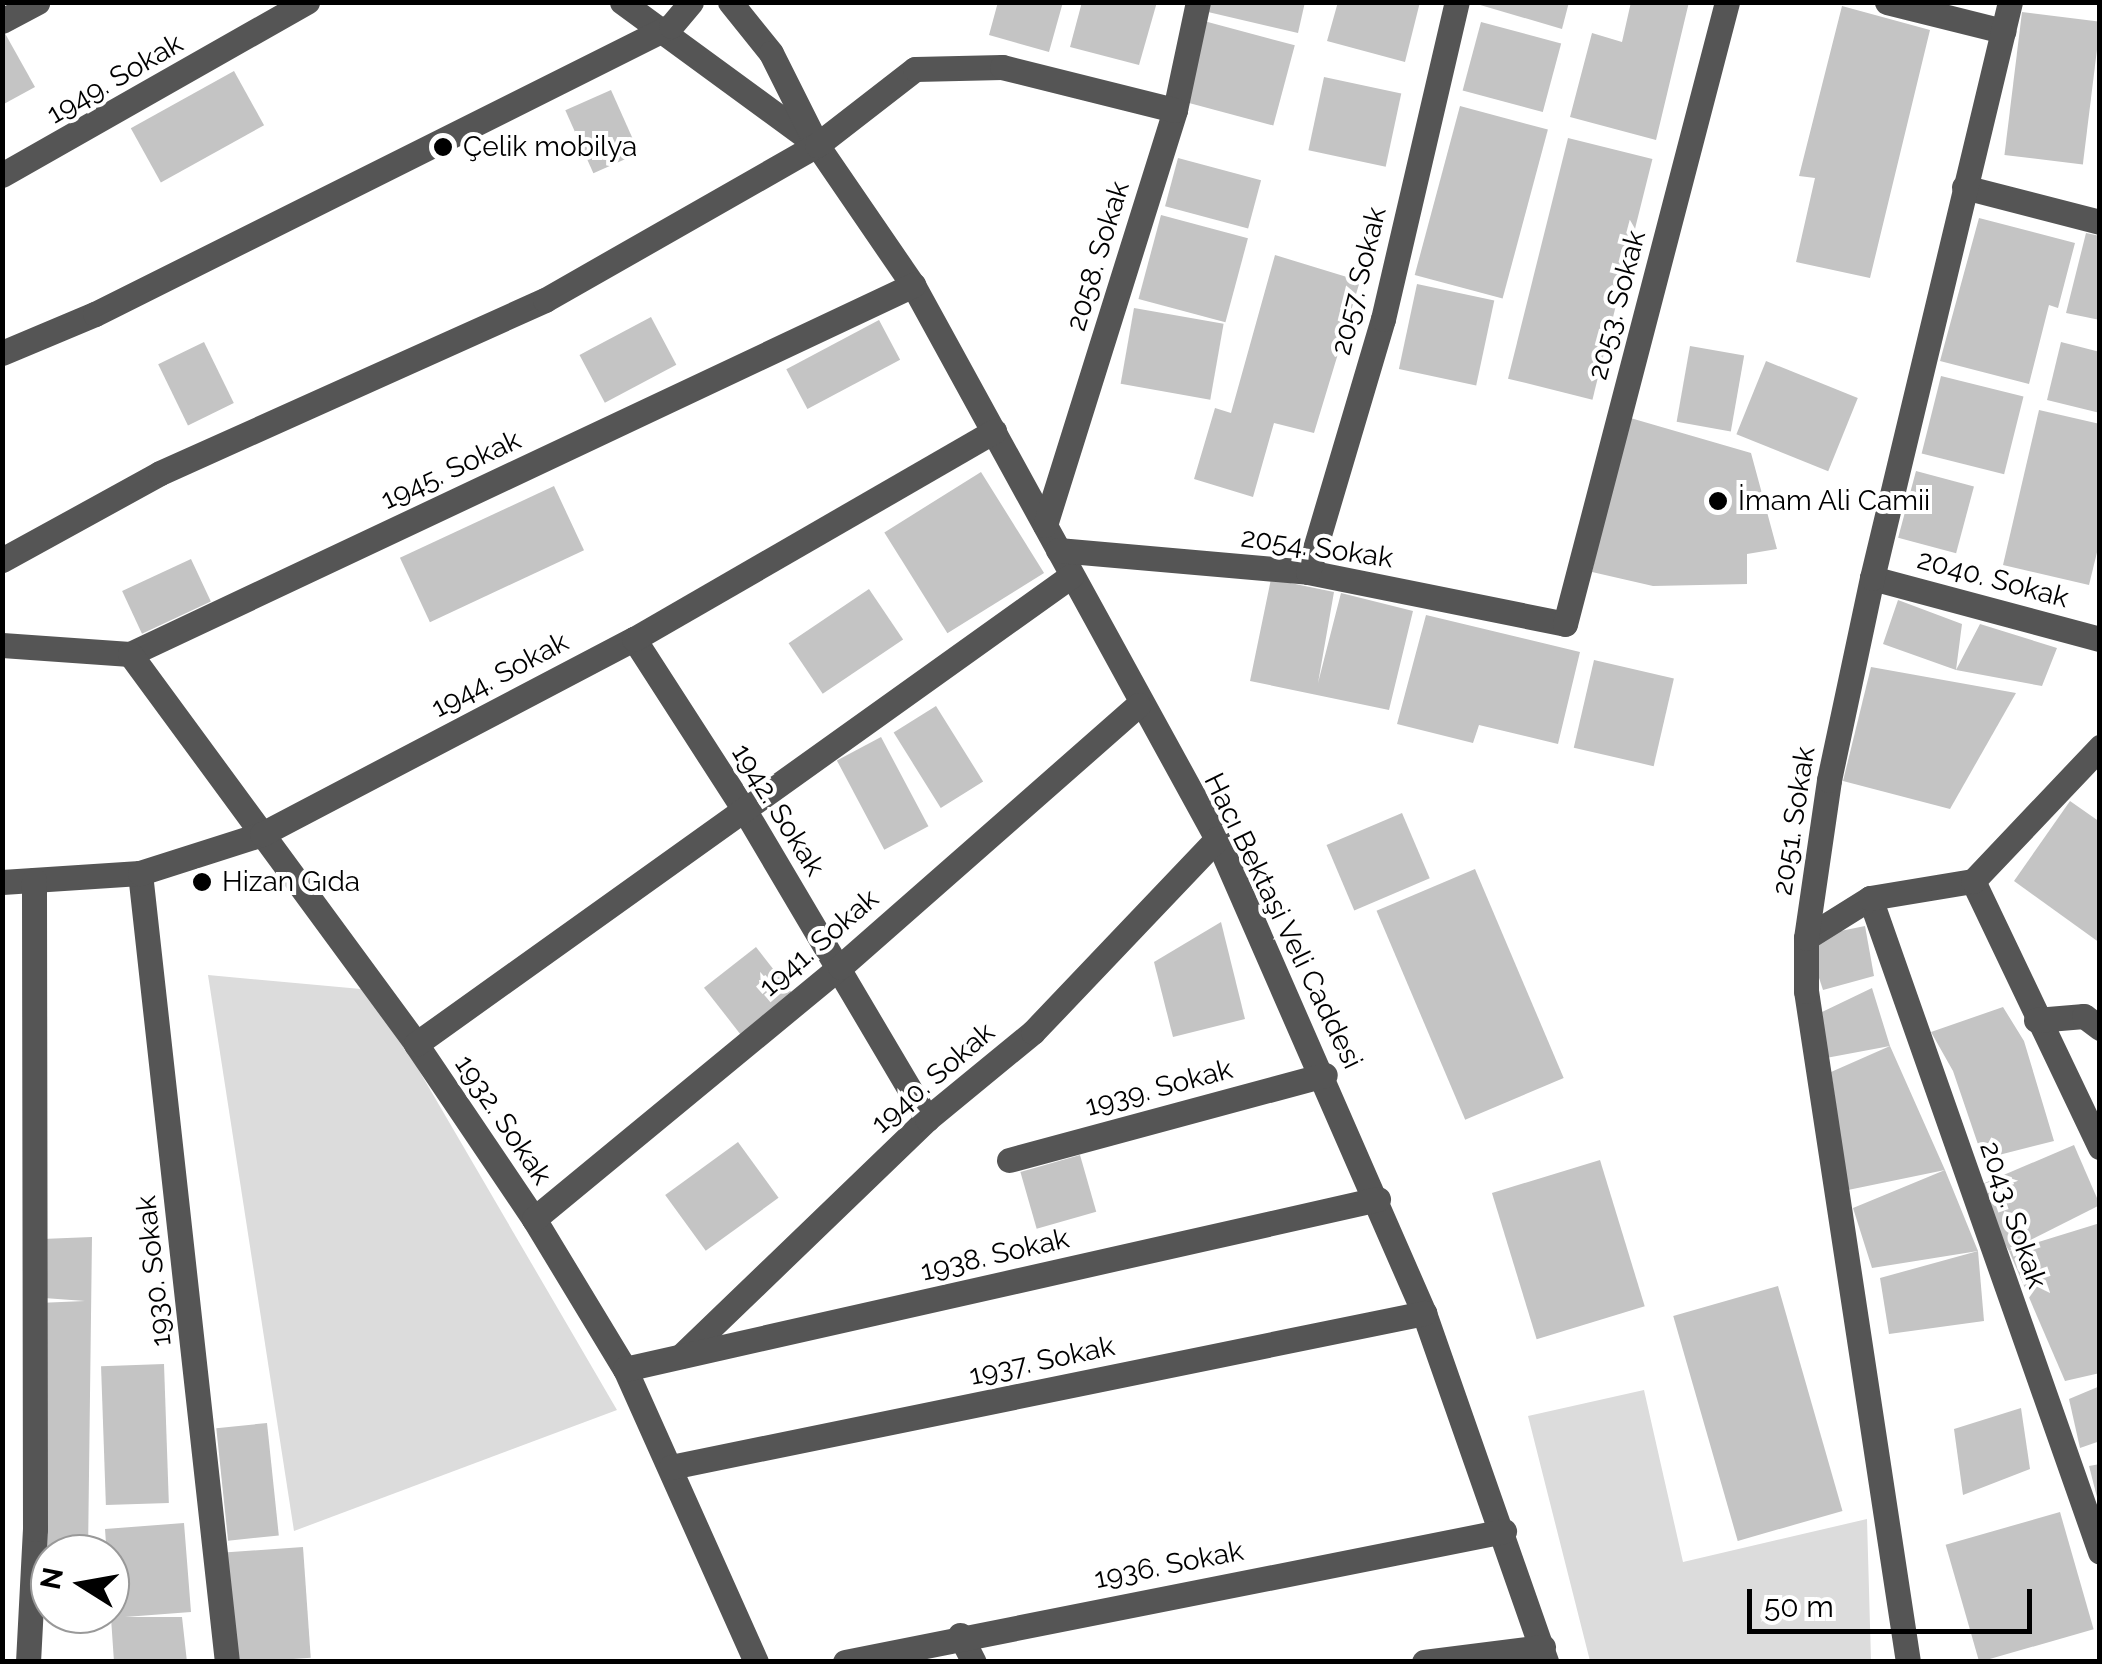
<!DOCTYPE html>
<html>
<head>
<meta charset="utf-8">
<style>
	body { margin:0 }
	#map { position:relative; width:2102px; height:1664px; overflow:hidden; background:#fff; font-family:Raleway,sans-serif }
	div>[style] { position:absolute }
	.green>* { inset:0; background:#dcdcdc }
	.building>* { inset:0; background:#c4c4c4; transform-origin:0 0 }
	.minor>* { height:25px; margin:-12.5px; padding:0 12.5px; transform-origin:12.5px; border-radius:12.5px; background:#555 }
	.dots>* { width:28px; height:28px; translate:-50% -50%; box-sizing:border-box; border:5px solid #fff; border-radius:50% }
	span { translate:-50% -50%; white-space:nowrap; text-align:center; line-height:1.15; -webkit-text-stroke:8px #fff; paint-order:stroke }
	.street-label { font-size:28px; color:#000 }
	.poi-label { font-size:28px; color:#000 }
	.left { translate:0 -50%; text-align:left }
	.frame { position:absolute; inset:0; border:5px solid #000; pointer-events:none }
	.north { position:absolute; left:30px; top:1534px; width:100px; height:100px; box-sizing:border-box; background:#fff; border:2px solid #999; border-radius:50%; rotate:281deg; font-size:28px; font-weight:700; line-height:40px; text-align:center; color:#000 }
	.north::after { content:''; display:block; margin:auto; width:35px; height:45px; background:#000; clip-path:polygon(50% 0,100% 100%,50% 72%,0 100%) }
	.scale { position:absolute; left:1747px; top:1589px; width:285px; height:45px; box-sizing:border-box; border:5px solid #000; border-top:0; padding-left:12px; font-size:30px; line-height:35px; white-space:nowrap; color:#000; -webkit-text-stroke:8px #fff; paint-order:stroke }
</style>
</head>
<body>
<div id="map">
	<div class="green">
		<i style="clip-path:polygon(208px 975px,372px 990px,617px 1410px,294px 1531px)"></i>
		<i style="clip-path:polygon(1644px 1390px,1683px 1562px,1867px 1519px,1871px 1661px,1590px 1661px,1528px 1416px)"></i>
	</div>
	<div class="building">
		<i style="clip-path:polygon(998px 2px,1063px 2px,1049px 52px,989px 35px)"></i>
		<i style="clip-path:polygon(1082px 2px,1157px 2px,1139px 65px,1070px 47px)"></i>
		<i style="clip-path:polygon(1210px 2px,1305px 2px,1298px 33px,1208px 12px)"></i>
		<i style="clip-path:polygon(1338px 2px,1420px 2px,1405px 62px,1327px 41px)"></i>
		<i style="clip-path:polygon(1470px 2px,1569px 2px,1562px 29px)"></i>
		<i style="clip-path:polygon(1631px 2px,1689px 2px,1656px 140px,1570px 117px,1592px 33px,1622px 42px)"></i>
		<i style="clip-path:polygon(1842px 6px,1930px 30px,1870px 278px,1796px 262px,1815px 178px,1799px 176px)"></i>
		<i style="left:2022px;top:12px;width:79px;height:144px;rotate:7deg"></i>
		<i style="left:1204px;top:21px;width:94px;height:83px;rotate:15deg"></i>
		<i style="left:1481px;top:22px;width:83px;height:71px;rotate:15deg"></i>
		<i style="clip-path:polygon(2px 28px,35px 87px,2px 105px)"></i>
		<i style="left:234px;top:71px;width:62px;height:118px;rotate:61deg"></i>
		<i style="left:1324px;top:77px;width:79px;height:75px;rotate:12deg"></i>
		<i style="left:611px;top:90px;width:69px;height:50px;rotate:66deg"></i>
		<i style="left:1460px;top:106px;width:91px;height:175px;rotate:15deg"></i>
		<i style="left:1568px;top:138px;width:87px;height:248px;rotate:14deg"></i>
		<i style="left:1178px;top:158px;width:86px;height:50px;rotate:15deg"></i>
		<i style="left:1161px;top:215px;width:90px;height:87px;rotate:15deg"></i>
		<i style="clip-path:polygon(1979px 218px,2075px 243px,2058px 308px,2049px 305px,2029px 384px,1940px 361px)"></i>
		<i style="clip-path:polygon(2086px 233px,2100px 236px,2100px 320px,2066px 313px)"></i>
		<i style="clip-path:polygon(1275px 255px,1360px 281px,1314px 433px,1274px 423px,1253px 497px,1194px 479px,1215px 408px,1231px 413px)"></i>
		<i style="left:1417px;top:284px;width:79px;height:87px;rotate:12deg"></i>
		<i style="left:1134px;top:308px;width:91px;height:77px;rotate:10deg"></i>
		<i style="left:651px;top:317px;width:54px;height:81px;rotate:62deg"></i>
		<i style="left:879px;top:320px;width:45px;height:105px;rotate:62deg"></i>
		<i style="left:204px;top:342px;width:68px;height:51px;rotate:64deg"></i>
		<i style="clip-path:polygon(2061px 342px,2100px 352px,2100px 413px,2047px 400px)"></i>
		<i style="left:1690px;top:346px;width:55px;height:77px;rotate:10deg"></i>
		<i style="left:1766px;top:361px;width:99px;height:79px;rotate:22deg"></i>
		<i style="left:1941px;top:376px;width:85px;height:80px;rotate:14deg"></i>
		<i style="clip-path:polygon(2039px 410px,2100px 424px,2100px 540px,2089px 585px,2003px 565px)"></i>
		<i style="clip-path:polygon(1627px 417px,1751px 453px,1777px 549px,1747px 554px,1747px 584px,1653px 586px,1592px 572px)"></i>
		<i style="left:1916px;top:471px;width:60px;height:69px;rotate:15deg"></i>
		<i style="left:981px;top:472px;width:119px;height:114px;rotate:58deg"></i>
		<i style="left:554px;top:486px;width:71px;height:170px;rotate:65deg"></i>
		<i style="left:191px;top:559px;width:47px;height:76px;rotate:65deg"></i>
		<i style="clip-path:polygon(1271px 579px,1334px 592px,1318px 683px,1341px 593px,1413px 611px,1389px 710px,1250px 681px)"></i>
		<i style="left:869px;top:589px;width:61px;height:97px;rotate:56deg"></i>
		<i style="clip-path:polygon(1898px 600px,1962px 624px,1956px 670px,1980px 624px,2057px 648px,2042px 686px,1956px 670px,1883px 644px)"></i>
		<i style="clip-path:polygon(1426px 615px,1580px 652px,1558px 744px,1479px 725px,1473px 743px,1397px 724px)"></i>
		<i style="left:1594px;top:660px;width:82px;height:90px;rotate:13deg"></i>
		<i style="clip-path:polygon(1871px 667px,2016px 693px,1950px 809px,1843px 781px)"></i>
		<i style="left:936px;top:706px;width:89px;height:50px;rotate:58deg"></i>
		<i style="left:881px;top:737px;width:101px;height:50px;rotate:62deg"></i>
		<i style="clip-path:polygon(2070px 801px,2100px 822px,2100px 943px,2014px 881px)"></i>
		<i style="left:1402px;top:813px;width:71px;height:82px;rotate:67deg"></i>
		<i style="left:1475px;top:869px;width:227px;height:107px;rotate:67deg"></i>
		<i style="clip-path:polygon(1221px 922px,1245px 1019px,1173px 1037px,1154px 962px)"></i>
		<i style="clip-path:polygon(1865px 926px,1874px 976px,1823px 990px,1806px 938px)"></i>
		<i style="left:756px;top:947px;width:60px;height:66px;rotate:52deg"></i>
		<i style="clip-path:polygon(1872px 988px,1890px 1046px,1945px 1170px,1978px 1251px,1872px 1268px,1853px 1208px,1945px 1170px,1848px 1190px,1831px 1072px,1890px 1046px,1826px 1058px,1822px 1012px)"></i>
		<i style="clip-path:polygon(2003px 1007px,2024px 1041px,2054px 1141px,1983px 1159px,1953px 1071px,1931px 1032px)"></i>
		<i style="left:738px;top:1142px;width:69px;height:90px;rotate:54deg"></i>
		<i style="clip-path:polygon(2074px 1145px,2100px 1205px,2009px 1251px,1973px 1188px)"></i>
		<i style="left:1080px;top:1155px;width:59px;height:62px;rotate:74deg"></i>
		<i style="left:1600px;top:1160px;width:153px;height:113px;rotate:73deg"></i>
		<i style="clip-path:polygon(2100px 1223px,2100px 1373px,2065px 1381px,2009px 1251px)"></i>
		<i style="clip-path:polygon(92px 1237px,88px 1554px,50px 1554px,50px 1590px,35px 1590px,38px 1303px,85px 1301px,44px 1298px,42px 1239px)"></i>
		<i style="clip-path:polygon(1978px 1251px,1984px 1321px,1889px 1334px,1880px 1278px)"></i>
		<i style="left:1778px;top:1286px;width:234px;height:109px;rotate:74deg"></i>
		<i style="left:164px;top:1364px;width:139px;height:63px;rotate:88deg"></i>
		<i style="clip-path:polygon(2100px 1386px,2100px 1441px,2080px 1448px,2069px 1399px)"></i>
		<i style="clip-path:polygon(2021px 1408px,2030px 1469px,1963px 1495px,1954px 1429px)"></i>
		<i style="left:267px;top:1423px;width:113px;height:51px;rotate:84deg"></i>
		<i style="clip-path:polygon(2100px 1464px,2100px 1501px,2098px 1501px,2089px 1466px)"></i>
		<i style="left:2060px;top:1512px;width:122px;height:119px;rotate:74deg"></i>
		<i style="clip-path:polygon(184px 1523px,191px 1612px,125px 1617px,182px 1617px,187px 1662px,114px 1662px,105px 1529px)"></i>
		<i style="left:303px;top:1547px;width:111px;height:79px;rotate:86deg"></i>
	</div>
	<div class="minor">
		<i style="left:622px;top:2px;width:237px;rotate:36.2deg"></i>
		<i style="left:730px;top:2px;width:65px;rotate:51.2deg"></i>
		<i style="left:771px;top:53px;width:103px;rotate:63.4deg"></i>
		<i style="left:817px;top:145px;width:170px;rotate:55.6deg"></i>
		<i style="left:913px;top:285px;width:632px;rotate:61.24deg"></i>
		<i style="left:1217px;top:839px;width:517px;rotate:66.41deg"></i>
		<i style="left:1424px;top:1313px;width:370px;rotate:70.7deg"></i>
		<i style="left:1887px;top:2px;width:120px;rotate:14deg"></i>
		<i style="left:2px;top:21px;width:40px;rotate:-28deg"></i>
		<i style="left:2px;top:175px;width:351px;rotate:-29.6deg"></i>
		<i style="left:1964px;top:187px;width:140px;rotate:14.4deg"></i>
		<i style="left:2px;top:353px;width:101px;rotate:-22.8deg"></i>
		<i style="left:95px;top:314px;width:644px;rotate:-26.57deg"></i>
		<i style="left:671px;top:26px;width:31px;rotate:-50deg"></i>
		<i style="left:1045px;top:525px;width:435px;rotate:-72.6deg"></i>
		<i style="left:1175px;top:110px;width:110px;rotate:-78deg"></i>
		<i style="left:1058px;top:550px;width:251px;rotate:5deg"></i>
		<i style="left:1308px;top:572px;width:262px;rotate:11.4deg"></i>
		<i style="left:1565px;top:624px;width:643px;rotate:-75.4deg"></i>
		<i style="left:2px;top:560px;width:180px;rotate:-28.8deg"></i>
		<i style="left:160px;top:473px;width:422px;rotate:-24.2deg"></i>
		<i style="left:545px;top:300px;width:313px;rotate:-29.7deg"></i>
		<i style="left:817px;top:145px;width:124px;rotate:-37.8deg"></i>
		<i style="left:915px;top:69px;width:87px;rotate:-1.3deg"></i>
		<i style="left:1002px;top:67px;width:178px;rotate:14deg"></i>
		<i style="left:1308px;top:572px;width:264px;rotate:-73.5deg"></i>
		<i style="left:1383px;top:319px;width:326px;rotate:-76.9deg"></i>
		<i style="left:1872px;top:578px;width:236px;rotate:15deg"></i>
		<i style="left:634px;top:639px;width:205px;rotate:57.2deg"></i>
		<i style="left:745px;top:811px;width:358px;rotate:59.4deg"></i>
		<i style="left:2px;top:645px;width:128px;rotate:4deg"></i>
		<i style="left:130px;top:654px;width:866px;rotate:-25.23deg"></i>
		<i style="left:130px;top:654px;width:484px;rotate:53.7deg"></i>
		<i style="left:416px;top:1044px;width:211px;rotate:56deg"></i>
		<i style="left:534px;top:1219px;width:175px;rotate:58.8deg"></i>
		<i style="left:625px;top:1369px;width:321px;rotate:65.9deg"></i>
		<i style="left:140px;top:873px;width:794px;rotate:83.71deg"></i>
		<i style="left:1973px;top:881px;width:295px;rotate:64.5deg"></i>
		<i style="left:2px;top:882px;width:138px;rotate:-3.7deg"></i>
		<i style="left:140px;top:873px;width:128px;rotate:-17.7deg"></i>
		<i style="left:262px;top:834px;width:420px;rotate:-27.7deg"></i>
		<i style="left:634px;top:639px;width:416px;rotate:-30deg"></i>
		<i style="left:1870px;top:898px;width:693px;rotate:70.62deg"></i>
		<i style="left:1806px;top:938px;width:75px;rotate:-32deg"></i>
		<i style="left:1870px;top:898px;width:104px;rotate:-9.4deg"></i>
		<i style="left:1973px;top:881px;width:185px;rotate:-46.5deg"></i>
		<i style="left:2036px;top:1020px;width:48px;rotate:-4.8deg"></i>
		<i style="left:2084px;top:1016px;width:20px;rotate:37deg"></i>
		<i style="left:416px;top:1044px;width:805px;rotate:-35.55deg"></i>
		<i style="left:1009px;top:1160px;width:327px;rotate:-15.1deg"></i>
		<i style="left:534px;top:1219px;width:396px;rotate:-39.5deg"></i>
		<i style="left:840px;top:967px;width:397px;rotate:-41.3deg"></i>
		<i style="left:681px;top:1356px;width:342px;rotate:-43.9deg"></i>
		<i style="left:927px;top:1119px;width:137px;rotate:-39.4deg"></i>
		<i style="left:1033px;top:1032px;width:267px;rotate:-46.4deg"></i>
		<i style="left:625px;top:1369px;width:772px;rotate:-12.72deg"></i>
		<i style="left:671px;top:1467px;width:769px;rotate:-11.56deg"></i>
		<i style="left:960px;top:1635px;width:30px;rotate:63deg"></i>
		<i style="left:28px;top:1662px;width:133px;rotate:-87deg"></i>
		<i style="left:35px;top:1529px;width:649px;rotate:-90.09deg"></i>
		<i style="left:845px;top:1662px;width:672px;rotate:-11.24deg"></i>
		<i style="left:1424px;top:1662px;width:120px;rotate:-7.2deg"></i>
		<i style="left:1908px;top:1662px;width:679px;rotate:-98.64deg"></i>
		<i style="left:1806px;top:991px;width:53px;rotate:-90deg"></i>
		<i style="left:1806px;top:938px;width:160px;rotate:-81.7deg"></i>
		<i style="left:1829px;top:780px;width:207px;rotate:-78deg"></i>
		<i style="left:1872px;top:578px;width:592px;rotate:-76.53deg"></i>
	</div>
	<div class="dots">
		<i style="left:443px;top:147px;background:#000"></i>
		<i style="left:1718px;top:501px;background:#000"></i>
		<i style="left:202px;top:882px;background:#000"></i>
	</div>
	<div class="street-label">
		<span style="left:115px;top:79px;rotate:-30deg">1949. Sokak</span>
		<span style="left:1098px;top:256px;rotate:-73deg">2058. Sokak</span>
		<span style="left:1359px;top:281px;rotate:-76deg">2057. Sokak</span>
		<span style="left:1617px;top:305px;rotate:-75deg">2053. Sokak</span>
		<span style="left:451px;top:470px;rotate:-25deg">1945. Sokak</span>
		<span style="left:1317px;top:548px;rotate:8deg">2054. Sokak</span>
		<span style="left:1993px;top:579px;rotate:15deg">2040. Sokak</span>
		<span style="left:500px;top:675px;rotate:-28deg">1944. Sokak</span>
		<span style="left:778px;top:810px;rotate:58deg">1942. Sokak</span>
		<span style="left:1794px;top:821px;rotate:-81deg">2051. Sokak</span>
		<span style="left:1283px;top:921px;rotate:64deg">Hacı Bektaşi Veli Caddesi</span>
		<span style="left:819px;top:943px;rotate:-41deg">1941. Sokak</span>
		<span style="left:933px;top:1078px;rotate:-41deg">1940. Sokak</span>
		<span style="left:1159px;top:1088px;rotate:-15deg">1939. Sokak</span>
		<span style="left:503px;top:1120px;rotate:56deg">1932. Sokak</span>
		<span style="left:2013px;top:1215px;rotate:71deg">2043. Sokak</span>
		<span style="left:995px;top:1255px;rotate:-13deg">1938. Sokak</span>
		<span style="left:154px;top:1271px;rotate:-96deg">1930. Sokak</span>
		<span style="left:1042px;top:1361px;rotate:-12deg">1937. Sokak</span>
		<span style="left:1169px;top:1565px;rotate:-11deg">1936. Sokak</span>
	</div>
	<div class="poi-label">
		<span class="left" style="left:463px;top:147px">Çelik mobilya</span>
		<span class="left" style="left:1738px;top:501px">İmam Ali Camii</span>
		<span class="left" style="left:222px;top:882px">Hizan Gıda</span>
	</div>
	<div class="frame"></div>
	<div class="north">N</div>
	<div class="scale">50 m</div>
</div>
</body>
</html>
